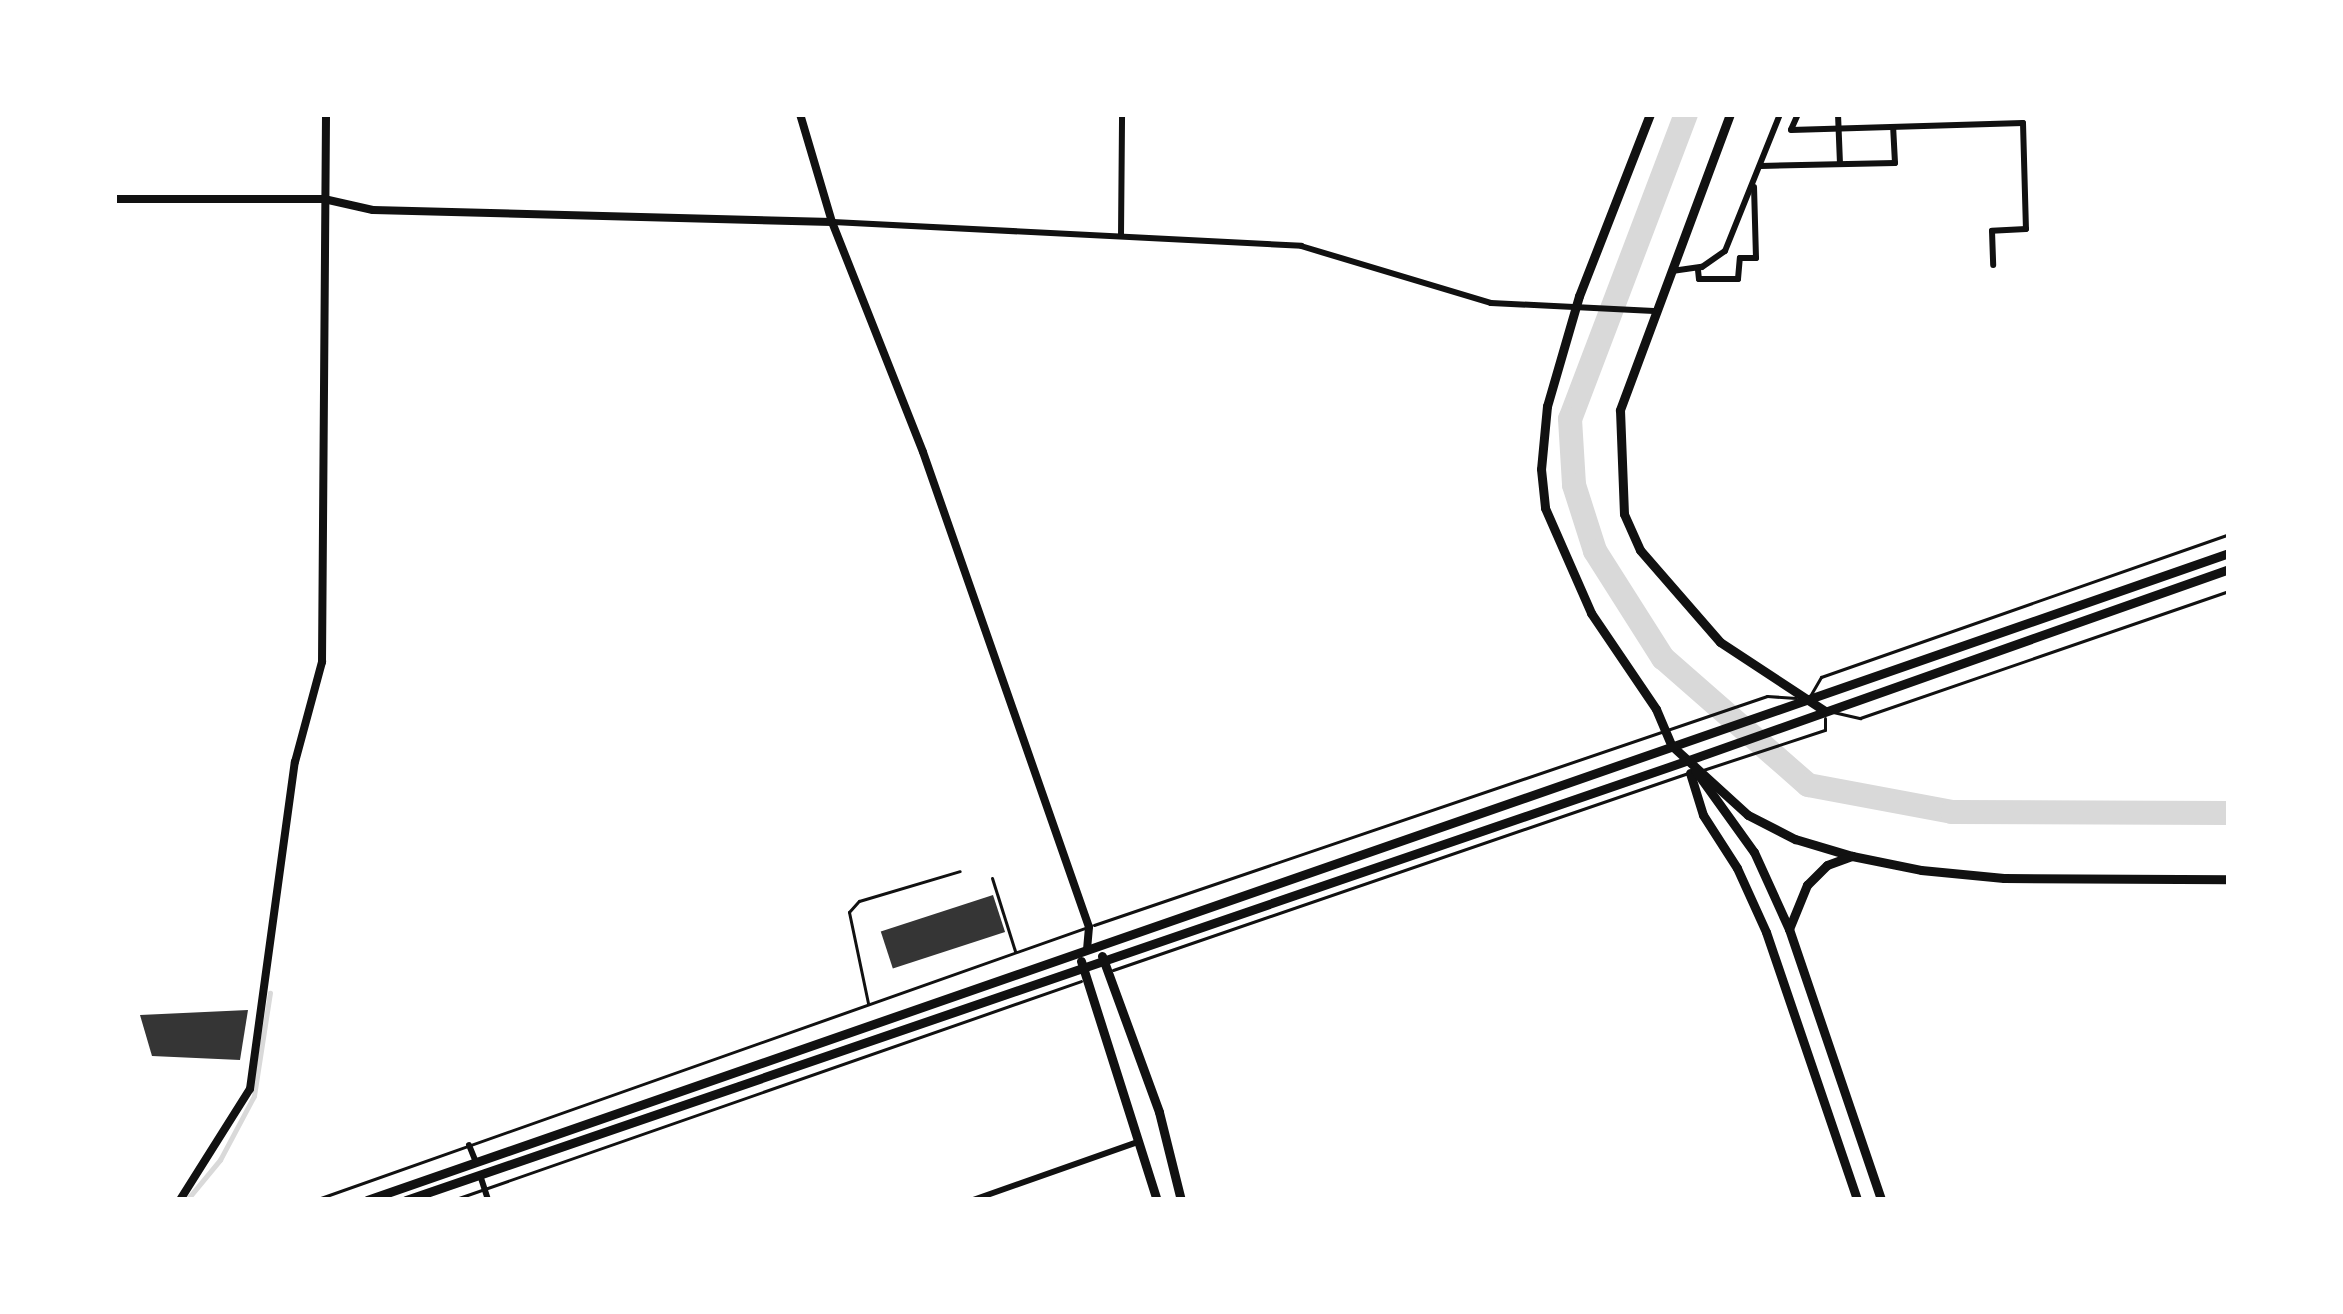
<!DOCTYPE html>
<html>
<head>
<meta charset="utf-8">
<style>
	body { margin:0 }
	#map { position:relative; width:2343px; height:1314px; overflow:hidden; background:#fff; font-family:"Alegreya Sans",sans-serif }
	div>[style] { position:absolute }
	.stream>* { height:4.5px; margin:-2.25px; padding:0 2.25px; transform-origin:2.25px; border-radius:2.25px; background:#d9d9d9 }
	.river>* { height:24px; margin:-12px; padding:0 12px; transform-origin:12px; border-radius:12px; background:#d9d9d9 }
	.building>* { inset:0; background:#353535; transform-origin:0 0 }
	.service>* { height:3px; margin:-1.5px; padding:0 1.5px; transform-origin:1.5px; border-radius:1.5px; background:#111 }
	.minor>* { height:6px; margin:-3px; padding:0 3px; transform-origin:3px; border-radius:3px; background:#111 }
	.tertiary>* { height:8px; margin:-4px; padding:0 4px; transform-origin:4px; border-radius:4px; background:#111 }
	.secondary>* { height:9px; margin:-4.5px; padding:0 4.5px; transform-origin:4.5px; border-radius:4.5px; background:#111 }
	.primary>* { height:9px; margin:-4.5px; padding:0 4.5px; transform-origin:4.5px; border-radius:4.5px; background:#111 }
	span { translate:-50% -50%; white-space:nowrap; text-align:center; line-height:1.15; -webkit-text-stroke:12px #fff; paint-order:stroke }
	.frame { position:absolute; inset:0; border:117px solid #fff; pointer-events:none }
</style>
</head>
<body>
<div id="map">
	<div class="stream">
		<i style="left:187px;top:1200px;width:52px;rotate:-50.5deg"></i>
		<i style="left:220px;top:1160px;width:72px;rotate:-62deg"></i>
		<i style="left:254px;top:1096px;width:104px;rotate:-81.2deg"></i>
	</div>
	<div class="river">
		<i style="left:1686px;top:114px;width:326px;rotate:110.8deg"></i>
		<i style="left:1570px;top:419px;width:66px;rotate:86.5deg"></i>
		<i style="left:1574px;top:485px;width:69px;rotate:72.3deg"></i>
		<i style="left:1595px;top:551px;width:127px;rotate:57.6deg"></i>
		<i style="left:1663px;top:658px;width:193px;rotate:41.2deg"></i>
		<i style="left:1808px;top:785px;width:147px;rotate:10.6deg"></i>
		<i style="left:1952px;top:812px;width:277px;rotate:0.2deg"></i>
	</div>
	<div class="building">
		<i style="left:993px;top:895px;width:39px;height:118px;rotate:72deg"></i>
		<i style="clip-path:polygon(248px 1010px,240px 1060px,152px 1056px,140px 1015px)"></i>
	</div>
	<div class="service">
		<i style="left:1810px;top:696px;width:22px;rotate:-60deg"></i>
		<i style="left:1821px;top:677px;width:432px;rotate:-19.3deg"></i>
		<i style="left:1833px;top:712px;width:28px;rotate:13deg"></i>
		<i style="left:1860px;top:718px;width:390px;rotate:-19deg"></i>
		<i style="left:1703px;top:770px;width:128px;rotate:-18.2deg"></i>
		<i style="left:1825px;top:730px;width:12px;rotate:-90deg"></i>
		<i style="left:992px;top:878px;width:77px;rotate:72.5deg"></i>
		<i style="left:1094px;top:925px;width:711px;rotate:-18.79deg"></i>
		<i style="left:1767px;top:696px;width:29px;rotate:4deg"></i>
		<i style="left:1113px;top:970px;width:608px;rotate:-18.91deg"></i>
		<i style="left:868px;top:1003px;width:93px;rotate:-101.8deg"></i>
		<i style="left:849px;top:912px;width:15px;rotate:-48deg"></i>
		<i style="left:859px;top:901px;width:105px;rotate:-16.5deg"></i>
		<i style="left:315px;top:1200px;width:817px;rotate:-19.46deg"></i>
		<i style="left:453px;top:1200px;width:665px;rotate:-19.22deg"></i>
	</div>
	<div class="minor">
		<i style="left:1798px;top:114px;width:17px;rotate:114deg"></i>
		<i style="left:1791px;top:130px;width:232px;rotate:-1.7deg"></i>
		<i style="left:2023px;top:123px;width:106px;rotate:88.4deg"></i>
		<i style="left:2026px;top:229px;width:34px;rotate:177deg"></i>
		<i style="left:1992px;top:231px;width:34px;rotate:88deg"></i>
		<i style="left:1838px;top:114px;width:50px;rotate:87.7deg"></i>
		<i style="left:1761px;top:166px;width:134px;rotate:-1.3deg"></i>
		<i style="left:1895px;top:163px;width:36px;rotate:-93deg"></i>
		<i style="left:833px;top:222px;width:469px;rotate:2.9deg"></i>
		<i style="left:1301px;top:246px;width:198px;rotate:16.7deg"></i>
		<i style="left:1491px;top:303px;width:163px;rotate:2.8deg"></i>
		<i style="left:1121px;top:236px;width:122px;rotate:-89.5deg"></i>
		<i style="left:1698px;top:270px;width:9px;rotate:84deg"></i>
		<i style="left:1699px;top:279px;width:39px"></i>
		<i style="left:1738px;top:279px;width:21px;rotate:-85deg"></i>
		<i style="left:1740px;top:258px;width:16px"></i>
		<i style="left:1756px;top:258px;width:71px;rotate:-91.6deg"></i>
		<i style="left:1672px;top:271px;width:30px;rotate:-8deg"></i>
		<i style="left:1702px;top:267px;width:28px;rotate:-35deg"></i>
		<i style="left:1725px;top:251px;width:148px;rotate:-68.1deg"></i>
		<i style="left:469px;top:1145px;width:18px;rotate:68deg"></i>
		<i style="left:480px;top:1175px;width:26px;rotate:72deg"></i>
		<i style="left:973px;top:1200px;width:175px;rotate:-19.4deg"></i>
	</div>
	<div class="tertiary">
		<i style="left:800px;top:114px;width:113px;rotate:73.5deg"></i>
		<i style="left:832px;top:222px;width:247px;rotate:68.4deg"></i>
		<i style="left:923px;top:452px;width:503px;rotate:70.74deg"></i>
		<i style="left:1089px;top:927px;width:23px;rotate:95deg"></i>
		<i style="left:114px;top:199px;width:210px"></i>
		<i style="left:324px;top:199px;width:50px;rotate:12.7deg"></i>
		<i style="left:373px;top:210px;width:459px;rotate:1.5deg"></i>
		<i style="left:180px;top:1200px;width:131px;rotate:-57.8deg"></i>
		<i style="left:250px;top:1089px;width:330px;rotate:-82.2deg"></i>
		<i style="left:295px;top:762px;width:104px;rotate:-74.9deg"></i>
		<i style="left:322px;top:662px;width:548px;rotate:-89.58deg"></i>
	</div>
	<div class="secondary">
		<i style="left:1650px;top:114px;width:195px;rotate:111.3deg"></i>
		<i style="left:1579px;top:296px;width:115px;rotate:106.2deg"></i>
		<i style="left:1547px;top:406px;width:63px;rotate:95.4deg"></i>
		<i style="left:1541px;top:469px;width:39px;rotate:84deg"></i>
		<i style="left:1545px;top:508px;width:115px;rotate:66.3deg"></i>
		<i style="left:1591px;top:613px;width:116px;rotate:55.9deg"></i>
		<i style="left:1656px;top:709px;width:39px;rotate:67deg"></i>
		<i style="left:1671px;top:745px;width:104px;rotate:42.3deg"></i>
		<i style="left:1748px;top:815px;width:53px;rotate:27.1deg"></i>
		<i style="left:1795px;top:839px;width:59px;rotate:16.6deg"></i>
		<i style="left:1852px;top:856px;width:70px;rotate:11.5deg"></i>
		<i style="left:1921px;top:870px;width:83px;rotate:5.5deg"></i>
		<i style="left:2004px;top:878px;width:225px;rotate:0.3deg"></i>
		<i style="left:1730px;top:114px;width:316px;rotate:110.4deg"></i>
		<i style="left:1620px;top:410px;width:104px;rotate:87.8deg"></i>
		<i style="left:1624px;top:514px;width:39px;rotate:66deg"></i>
		<i style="left:1640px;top:550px;width:122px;rotate:49deg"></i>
		<i style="left:1720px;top:642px;width:126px;rotate:33.3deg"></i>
		<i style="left:1690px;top:773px;width:44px;rotate:72.8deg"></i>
		<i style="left:1703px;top:815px;width:63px;rotate:57.3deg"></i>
		<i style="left:1737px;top:868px;width:70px;rotate:65.6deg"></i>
		<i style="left:1766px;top:932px;width:283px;rotate:71.2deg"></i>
	</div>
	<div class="primary">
		<i style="left:1695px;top:770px;width:101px;rotate:54.3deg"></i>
		<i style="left:1754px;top:852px;width:85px;rotate:65.6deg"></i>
		<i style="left:1789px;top:929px;width:286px;rotate:71.2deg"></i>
		<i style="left:1789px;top:929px;width:48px;rotate:-67.8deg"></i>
		<i style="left:1807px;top:885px;width:28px;rotate:-45deg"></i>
		<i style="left:1827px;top:865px;width:27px;rotate:-20deg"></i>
		<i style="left:1102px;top:956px;width:166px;rotate:69.9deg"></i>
		<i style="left:1159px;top:1112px;width:91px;rotate:76deg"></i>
		<i style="left:1081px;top:961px;width:251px;rotate:72.4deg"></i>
		<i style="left:367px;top:1200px;width:1971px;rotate:-19.16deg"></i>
		<i style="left:406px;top:1200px;width:1356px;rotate:-18.93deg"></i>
		<i style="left:1689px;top:760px;width:573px;rotate:-19.48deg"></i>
	</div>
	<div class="frame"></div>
</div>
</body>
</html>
